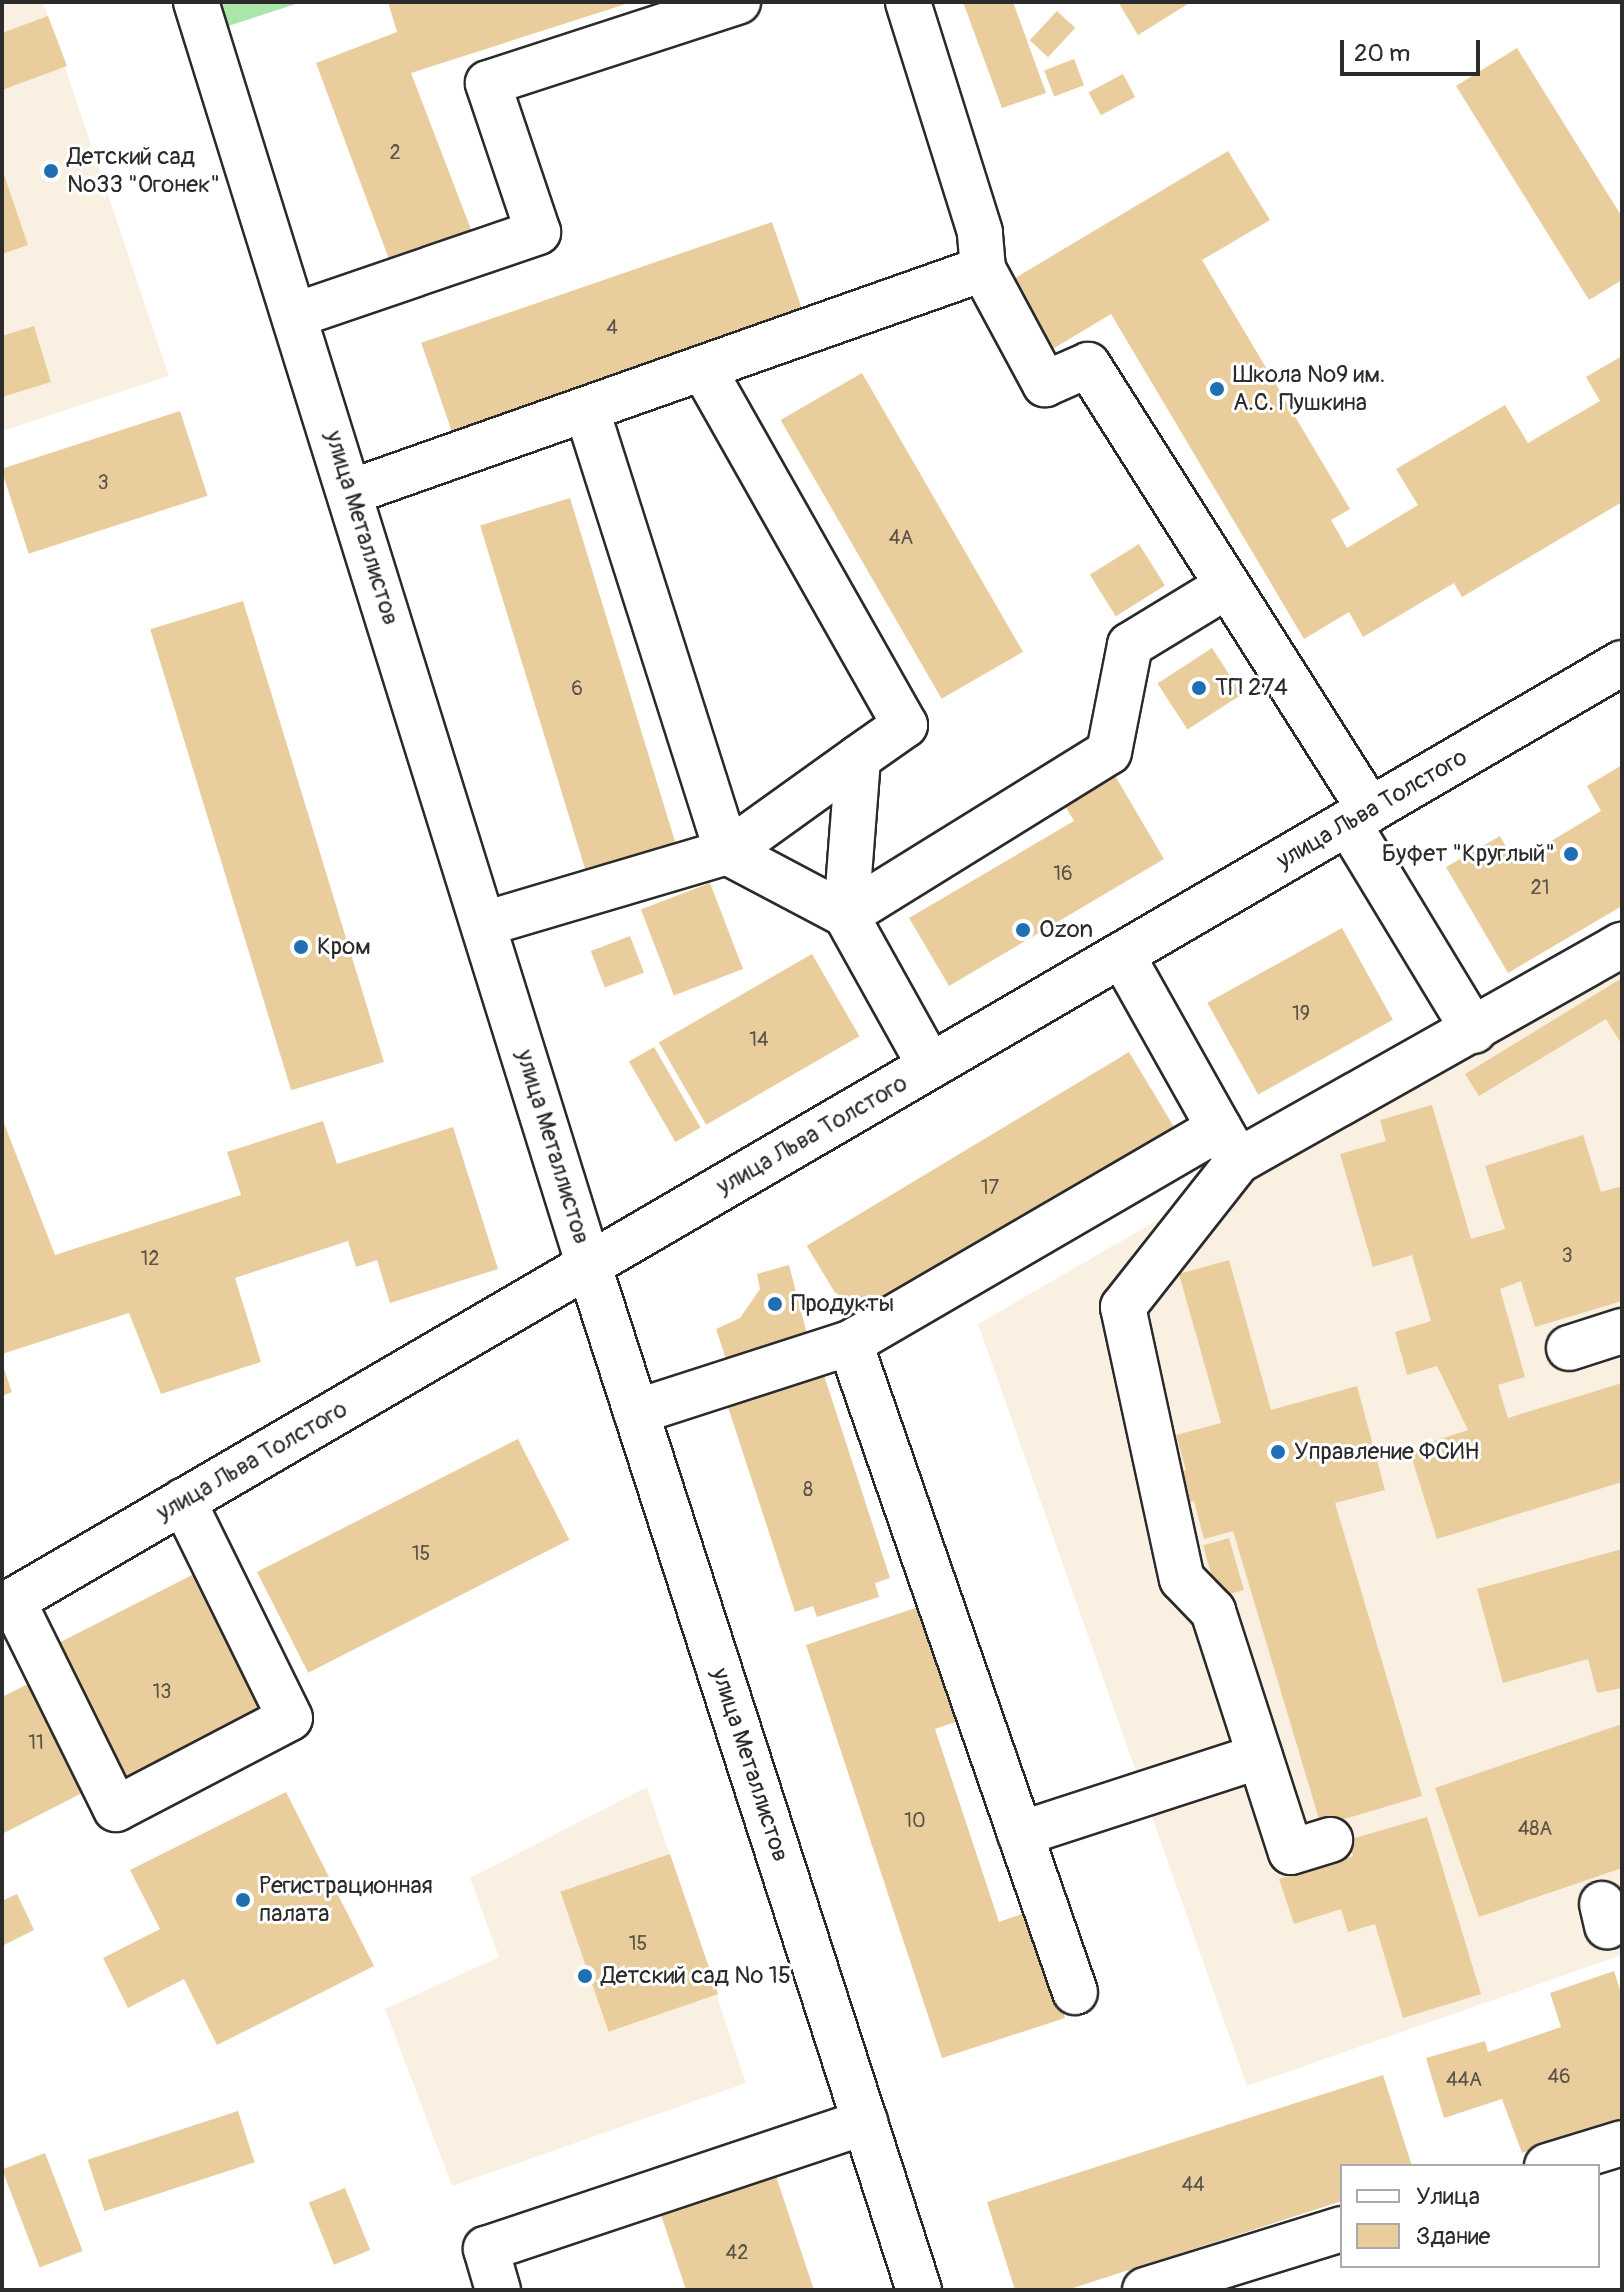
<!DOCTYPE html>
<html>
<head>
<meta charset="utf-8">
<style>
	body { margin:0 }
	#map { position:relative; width:1624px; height:2292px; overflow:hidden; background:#fff; font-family:Pangolin,sans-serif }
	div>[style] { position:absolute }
	.built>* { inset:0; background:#f9f0e2 }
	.green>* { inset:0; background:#aae5aa }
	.building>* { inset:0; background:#eacd9d; transform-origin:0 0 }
	.roads { filter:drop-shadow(2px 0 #2b2b2b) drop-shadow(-2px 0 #2b2b2b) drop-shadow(0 2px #2b2b2b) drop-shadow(0 -2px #2b2b2b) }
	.minor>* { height:44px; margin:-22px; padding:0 22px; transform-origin:22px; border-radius:22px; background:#fff }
	.dots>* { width:22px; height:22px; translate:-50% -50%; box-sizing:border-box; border:4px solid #fff; border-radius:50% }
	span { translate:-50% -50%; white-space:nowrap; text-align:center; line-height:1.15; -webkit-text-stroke:6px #fff; paint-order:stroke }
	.number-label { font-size:20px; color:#5b5448 }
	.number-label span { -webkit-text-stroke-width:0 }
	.poi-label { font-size:24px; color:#2b2b2b }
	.left { translate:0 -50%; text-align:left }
	.right { translate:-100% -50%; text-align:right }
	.street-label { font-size:24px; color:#2b2b2b }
	.frame { position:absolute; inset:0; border:4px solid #2b2b2b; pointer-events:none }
	.legend { position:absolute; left:1340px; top:2164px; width:260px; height:104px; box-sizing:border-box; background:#fff; border:2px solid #aaa; margin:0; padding:10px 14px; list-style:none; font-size:24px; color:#2b2b2b }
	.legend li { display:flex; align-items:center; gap:16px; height:40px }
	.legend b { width:40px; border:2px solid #aaa }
	.scale { position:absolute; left:1340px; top:40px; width:140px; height:36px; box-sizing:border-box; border:4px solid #2b2b2b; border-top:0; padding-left:10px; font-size:24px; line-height:28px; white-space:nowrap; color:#2b2b2b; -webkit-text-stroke:6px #fff; paint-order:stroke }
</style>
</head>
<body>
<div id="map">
	<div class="built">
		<i style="clip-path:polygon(2px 2px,43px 2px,169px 376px,2px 431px)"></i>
		<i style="clip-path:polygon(1622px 951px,1622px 1955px,1247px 2086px,978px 1324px)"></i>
		<i style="clip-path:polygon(647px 1787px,746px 2083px,452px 2186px,385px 2009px,499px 1957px,470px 1878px)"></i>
	</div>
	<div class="green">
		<i style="clip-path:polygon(214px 2px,302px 2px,222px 28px)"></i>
	</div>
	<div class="building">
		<i style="clip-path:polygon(388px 2px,629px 3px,411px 73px,472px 232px,390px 262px,316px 63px,397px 32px)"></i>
		<i style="clip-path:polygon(963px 2px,1013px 2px,1046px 93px,1002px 108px)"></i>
		<i style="clip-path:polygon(1118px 2px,1191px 2px,1138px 35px)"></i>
		<i style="left:1057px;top:11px;width:25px;height:40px;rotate:43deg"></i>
		<i style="clip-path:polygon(48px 16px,67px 66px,2px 90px,2px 33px)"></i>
		<i style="clip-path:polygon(1517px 48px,1622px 217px,1622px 280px,1589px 300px,1456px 86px)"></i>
		<i style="left:1074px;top:59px;width:28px;height:32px;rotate:69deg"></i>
		<i style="left:1123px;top:74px;width:26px;height:39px;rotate:62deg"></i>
		<i style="clip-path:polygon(1228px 151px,1270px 220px,1202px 260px,1350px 509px,1331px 520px,1347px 548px,1418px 505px,1396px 469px,1505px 405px,1528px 443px,1600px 401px,1586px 377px,1622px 356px,1622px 502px,1462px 597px,1454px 583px,1363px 637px,1349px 612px,1304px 639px,1111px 314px,1041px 356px,1000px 287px)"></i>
		<i style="clip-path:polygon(2px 169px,28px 245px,2px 254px)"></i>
		<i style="left:772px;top:222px;width:95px;height:371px;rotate:71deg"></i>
		<i style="clip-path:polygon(34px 326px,51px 382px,2px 397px,2px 336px)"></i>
		<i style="left:862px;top:373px;width:322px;height:94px;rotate:60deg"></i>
		<i style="left:180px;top:411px;width:89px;height:188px;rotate:72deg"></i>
		<i style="left:570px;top:498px;width:368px;height:94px;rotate:73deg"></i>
		<i style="left:1139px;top:544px;width:49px;height:58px;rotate:58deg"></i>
		<i style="left:243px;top:601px;width:482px;height:97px;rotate:73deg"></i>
		<i style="left:1212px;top:648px;width:55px;height:65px;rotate:57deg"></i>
		<i style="clip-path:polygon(1622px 765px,1622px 906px,1508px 973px,1446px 867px,1500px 836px,1515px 863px,1601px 811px,1587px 786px)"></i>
		<i style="clip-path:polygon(1114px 774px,1164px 859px,949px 986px,909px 918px,1074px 821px,1064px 804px)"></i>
		<i style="left:710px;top:883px;width:92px;height:74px;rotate:69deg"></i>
		<i style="left:1342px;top:928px;width:105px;height:154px;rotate:61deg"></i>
		<i style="left:630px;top:936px;width:39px;height:42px;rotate:69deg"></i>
		<i style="left:812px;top:954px;width:95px;height:177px;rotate:60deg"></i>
		<i style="clip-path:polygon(1622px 978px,1622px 1045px,1606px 1019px,1479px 1096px,1465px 1074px)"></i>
		<i style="left:654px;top:1047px;width:93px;height:29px;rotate:60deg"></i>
		<i style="left:1129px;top:1052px;width:93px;height:376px;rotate:59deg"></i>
		<i style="clip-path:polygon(1432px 1105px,1471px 1239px,1505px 1229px,1485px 1166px,1583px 1135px,1601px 1192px,1622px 1186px,1622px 1301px,1535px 1327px,1521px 1281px,1500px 1289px,1525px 1377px,1498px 1385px,1508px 1418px,1622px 1383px,1622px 1482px,1437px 1539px,1409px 1449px,1468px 1430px,1437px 1366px,1407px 1375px,1395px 1332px,1431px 1321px,1412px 1255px,1373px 1267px,1340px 1154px,1386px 1141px,1380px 1120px)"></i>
		<i style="clip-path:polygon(2px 1118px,55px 1255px,241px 1195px,227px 1152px,323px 1121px,337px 1164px,453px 1127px,498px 1269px,390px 1303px,377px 1260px,356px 1267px,348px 1241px,235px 1278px,261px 1362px,161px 1394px,129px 1313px,2px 1354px)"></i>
		<i style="clip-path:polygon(1229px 1260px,1271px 1410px,1357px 1386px,1385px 1490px,1335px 1503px,1422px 1796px,1321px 1826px,1233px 1531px,1204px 1539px,1194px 1501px,1180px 1505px,1171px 1474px,1186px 1470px,1176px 1435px,1221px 1423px,1179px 1274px)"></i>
		<i style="clip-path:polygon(789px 1265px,807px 1334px,726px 1359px,716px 1329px,740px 1318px,760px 1289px,757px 1274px)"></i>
		<i style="clip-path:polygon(2px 1363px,12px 1392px,2px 1396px)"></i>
		<i style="clip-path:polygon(822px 1369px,890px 1578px,875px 1583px,879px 1597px,817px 1617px,813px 1606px,795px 1612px,726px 1401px)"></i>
		<i style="left:518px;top:1439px;width:113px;height:293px;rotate:63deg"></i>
		<i style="left:1229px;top:1538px;width:54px;height:27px;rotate:74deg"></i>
		<i style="clip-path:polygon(1622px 1549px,1622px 1688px,1597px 1693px,1588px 1659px,1503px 1683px,1477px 1589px)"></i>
		<i style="left:194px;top:1574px;width:156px;height:163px;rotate:63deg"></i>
		<i style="clip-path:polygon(930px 1603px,968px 1718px,935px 1729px,999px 1922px,1030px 1911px,1065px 2018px,942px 2058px,806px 1645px)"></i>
		<i style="clip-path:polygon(38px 1679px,92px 1788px,2px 1834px,2px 1697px)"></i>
		<i style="clip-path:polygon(1622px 1724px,1622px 1868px,1479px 1917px,1435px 1788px)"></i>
		<i style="clip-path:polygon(286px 1792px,374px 1966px,217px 2045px,184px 1979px,128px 2008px,103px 1958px,160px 1929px,130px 1870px)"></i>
		<i style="clip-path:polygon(1427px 1817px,1481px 1994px,1403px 2018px,1375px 1924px,1348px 1932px,1341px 1909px,1294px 1924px,1279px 1879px,1353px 1856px,1348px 1840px)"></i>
		<i style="left:670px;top:1854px;width:148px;height:116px;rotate:71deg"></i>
		<i style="clip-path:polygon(17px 1894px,34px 1930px,2px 1946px,2px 1901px)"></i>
		<i style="clip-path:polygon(1614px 1971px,1622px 1996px,1622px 2118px,1522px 2153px,1502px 2099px,1444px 2118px,1426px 2058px,1485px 2041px,1488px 2052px,1561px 2027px,1550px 1993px)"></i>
		<i style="clip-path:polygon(1383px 2075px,1412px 2166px,1342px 2166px,1342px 2201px,1067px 2290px,1015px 2290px,987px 2202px)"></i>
		<i style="left:238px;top:2111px;width:54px;height:158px;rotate:72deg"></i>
		<i style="left:45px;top:2153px;width:105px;height:46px;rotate:69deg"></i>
		<i style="clip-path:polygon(776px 2176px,814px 2290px,686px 2290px,661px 2215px)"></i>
		<i style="left:345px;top:2188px;width:67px;height:39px;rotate:68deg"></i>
	</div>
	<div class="roads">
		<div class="minor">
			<i style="left:196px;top:2px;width:1324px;rotate:72.73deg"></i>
			<i style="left:589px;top:1266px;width:1076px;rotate:72.14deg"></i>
			<i style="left:983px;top:269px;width:131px;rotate:61.7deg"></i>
			<i style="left:1045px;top:384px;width:47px;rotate:-23.8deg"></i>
			<i style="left:1088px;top:365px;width:527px;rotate:57.64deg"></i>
			<i style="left:296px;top:315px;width:256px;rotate:-18.9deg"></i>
			<i style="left:538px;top:232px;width:157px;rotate:-108.6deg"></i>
			<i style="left:488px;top:83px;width:263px;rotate:-18deg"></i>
			<i style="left:704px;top:370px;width:408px;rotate:60.5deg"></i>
			<i style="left:905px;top:725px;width:57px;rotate:144.9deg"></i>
			<i style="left:858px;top:758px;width:161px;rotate:144.3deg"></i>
			<i style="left:727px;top:852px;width:135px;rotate:27.9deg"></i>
			<i style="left:846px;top:915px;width:157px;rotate:-85.6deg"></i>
			<i style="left:351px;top:492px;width:670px;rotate:-19.44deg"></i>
			<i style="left:983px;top:269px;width:37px;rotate:-95deg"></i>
			<i style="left:980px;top:232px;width:241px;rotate:-107.4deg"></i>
			<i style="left:1348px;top:823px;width:243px;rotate:58.8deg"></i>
			<i style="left:484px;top:924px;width:253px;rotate:-16.5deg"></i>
			<i style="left:727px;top:852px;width:464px;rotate:-107.6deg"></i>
			<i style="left:1122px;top:955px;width:198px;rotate:60.7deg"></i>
			<i style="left:930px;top:1066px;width:173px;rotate:-119.1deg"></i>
			<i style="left:846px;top:915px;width:309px;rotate:-31.8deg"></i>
			<i style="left:1109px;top:752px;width:109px;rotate:-78.9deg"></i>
			<i style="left:1130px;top:645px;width:114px;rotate:-31.3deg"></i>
			<i style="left:1238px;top:1161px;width:441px;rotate:-29.4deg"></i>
			<i style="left:850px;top:1343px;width:427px;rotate:-30.2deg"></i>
			<i style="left:1219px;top:1128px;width:38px;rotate:60deg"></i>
			<i style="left:1238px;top:1161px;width:186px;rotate:128.2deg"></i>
			<i style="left:1123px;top:1307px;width:278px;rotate:77.8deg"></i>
			<i style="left:1182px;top:1579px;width:45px;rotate:45.9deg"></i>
			<i style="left:1213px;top:1611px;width:253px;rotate:72.1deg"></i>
			<i style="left:1291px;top:1852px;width:41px;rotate:-17.1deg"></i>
			<i style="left:1569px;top:1348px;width:56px;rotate:-17.8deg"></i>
			<i style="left:636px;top:1412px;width:225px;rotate:-17.9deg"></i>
			<i style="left:850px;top:1343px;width:687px;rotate:70.88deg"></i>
			<i style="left:13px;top:1601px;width:232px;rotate:63.7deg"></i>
			<i style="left:116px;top:1809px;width:196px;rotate:-27.6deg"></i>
			<i style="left:290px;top:1718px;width:242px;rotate:-116.2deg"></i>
			<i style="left:2px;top:1607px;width:1875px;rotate:-30.23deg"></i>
			<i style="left:1020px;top:1834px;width:252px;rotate:-18deg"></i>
			<i style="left:1602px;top:1904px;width:23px;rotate:77deg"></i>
			<i style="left:1547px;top:2166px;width:78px;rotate:-17deg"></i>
			<i style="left:498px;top:2290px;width:43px;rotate:-106.3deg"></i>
			<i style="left:486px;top:2249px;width:400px;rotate:-18.5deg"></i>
			<i style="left:1145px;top:2290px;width:206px;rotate:-17.2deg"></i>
		</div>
	</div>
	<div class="dots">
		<i style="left:51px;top:171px;background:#1f6fb2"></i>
		<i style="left:1217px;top:389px;background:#1f6fb2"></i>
		<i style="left:1199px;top:688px;background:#1f6fb2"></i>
		<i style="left:1571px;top:854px;background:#1f6fb2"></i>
		<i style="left:1023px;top:930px;background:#1f6fb2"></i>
		<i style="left:301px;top:947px;background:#1f6fb2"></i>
		<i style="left:775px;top:1304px;background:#1f6fb2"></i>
		<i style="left:1278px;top:1452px;background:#1f6fb2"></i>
		<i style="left:243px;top:1900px;background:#1f6fb2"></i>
		<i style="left:585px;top:1976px;background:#1f6fb2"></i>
	</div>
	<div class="number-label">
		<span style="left:395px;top:152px">2</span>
		<span style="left:612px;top:327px">4</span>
		<span style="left:103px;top:482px">3</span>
		<span style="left:901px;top:537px">4А</span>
		<span style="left:577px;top:688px">6</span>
		<span style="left:1063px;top:873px">16</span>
		<span style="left:1540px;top:887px">21</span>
		<span style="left:1301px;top:1013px">19</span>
		<span style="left:759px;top:1039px">14</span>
		<span style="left:990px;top:1187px">17</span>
		<span style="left:1567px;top:1255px">3</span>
		<span style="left:150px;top:1258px">12</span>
		<span style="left:808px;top:1489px">8</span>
		<span style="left:421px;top:1553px">15</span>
		<span style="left:162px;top:1691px">13</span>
		<span style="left:36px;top:1742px">11</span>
		<span style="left:915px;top:1820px">10</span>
		<span style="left:1535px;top:1828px">48А</span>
		<span style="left:638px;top:1943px">15</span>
		<span style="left:1559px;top:2076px">46</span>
		<span style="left:1464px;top:2079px">44А</span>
		<span style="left:1193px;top:2184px">44</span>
		<span style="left:737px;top:2252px">42</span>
	</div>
	<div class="poi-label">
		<span class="left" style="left:67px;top:171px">Детский сад<br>№33 "Огонек"</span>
		<span class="left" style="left:1233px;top:389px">Школа №9 им.<br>А.С. Пушкина</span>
		<span class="left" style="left:1215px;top:688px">ТП 274</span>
		<span class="right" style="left:1555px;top:854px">Буфет "Круглый"</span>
		<span class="left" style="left:1039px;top:930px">Ozon</span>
		<span class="left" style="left:317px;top:947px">Кром</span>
		<span class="left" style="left:791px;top:1304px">Продукты</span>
		<span class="left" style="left:1294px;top:1452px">Управление ФСИН</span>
		<span class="left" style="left:259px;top:1900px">Регистрационная<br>палата</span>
		<span class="left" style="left:601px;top:1976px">Детский сад № 15</span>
	</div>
	<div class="street-label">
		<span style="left:362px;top:528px;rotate:73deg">улица Металлистов</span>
		<span style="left:1372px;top:809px;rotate:-30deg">улица Льва Толстого</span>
		<span style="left:812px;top:1135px;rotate:-30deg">улица Льва Толстого</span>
		<span style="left:553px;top:1147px;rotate:73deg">улица Металлистов</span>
		<span style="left:252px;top:1461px;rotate:-30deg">улица Льва Толстого</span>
		<span style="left:750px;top:1765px;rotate:72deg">улица Металлистов</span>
	</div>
	<div class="frame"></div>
	<ul class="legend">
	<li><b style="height:10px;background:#fff"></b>Улица</li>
	<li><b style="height:22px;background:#eacd9d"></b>Здание</li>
	</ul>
	<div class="scale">20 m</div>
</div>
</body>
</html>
